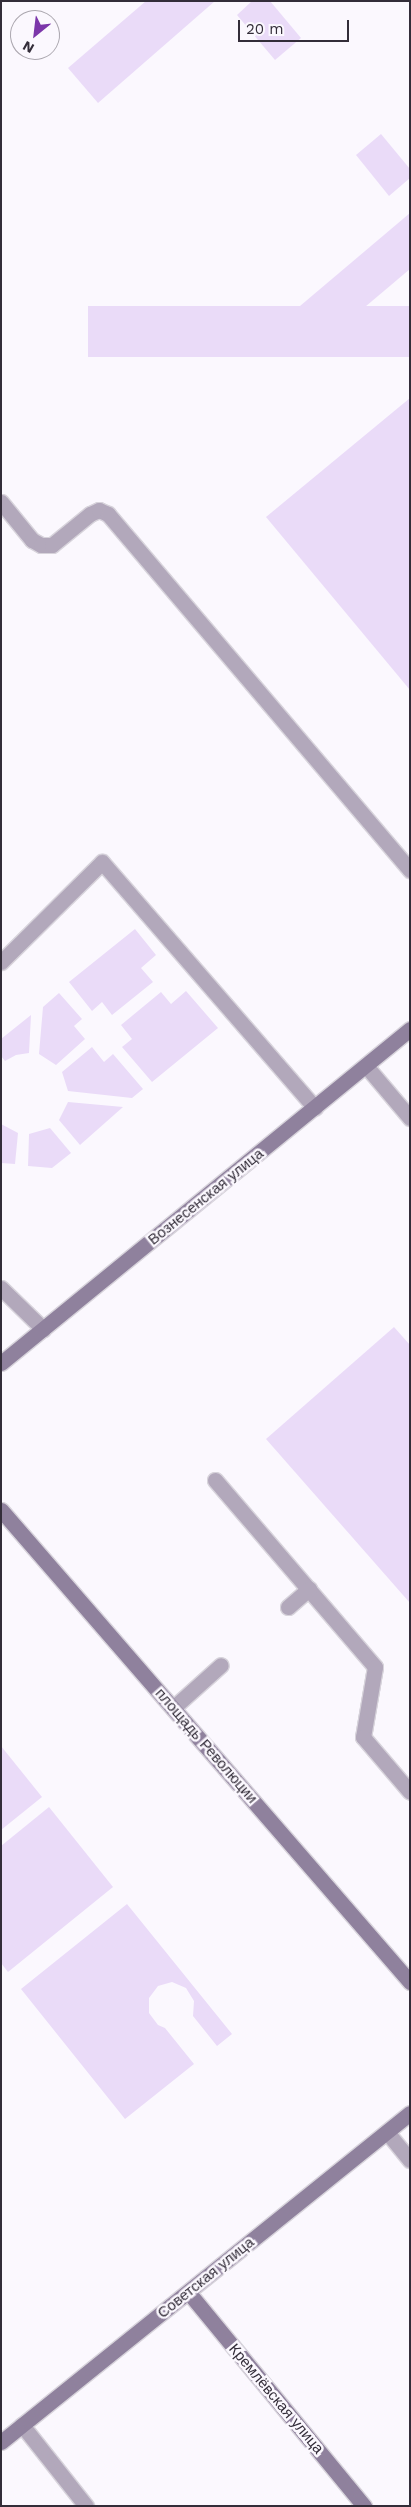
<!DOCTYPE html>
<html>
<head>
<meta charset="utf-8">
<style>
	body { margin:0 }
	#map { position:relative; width:411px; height:2507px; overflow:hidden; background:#fbf8fe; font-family:"Work Sans",sans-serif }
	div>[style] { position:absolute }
	.green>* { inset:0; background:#eadbf8; transform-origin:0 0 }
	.roads { filter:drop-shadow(1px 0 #d7d3db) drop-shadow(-1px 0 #d7d3db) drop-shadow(0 1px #d7d3db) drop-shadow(0 -1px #d7d3db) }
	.lane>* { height:15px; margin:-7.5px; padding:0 7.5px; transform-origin:7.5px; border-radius:7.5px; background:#b2a8bb }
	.street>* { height:15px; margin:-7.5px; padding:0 7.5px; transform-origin:7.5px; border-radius:7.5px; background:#b2a8bb }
	.secondary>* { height:15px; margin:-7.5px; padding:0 7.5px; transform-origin:7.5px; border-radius:7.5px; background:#8f819d }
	span { translate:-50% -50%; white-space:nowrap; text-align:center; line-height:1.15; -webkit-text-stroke:5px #fbf8fe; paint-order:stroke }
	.street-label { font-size:15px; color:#332d39 }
	.frame { position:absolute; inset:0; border:2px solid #332d39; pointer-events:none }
	.north { position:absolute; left:10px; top:10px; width:50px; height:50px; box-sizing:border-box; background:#fbf8fe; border:1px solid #aba7af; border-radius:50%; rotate:209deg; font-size:14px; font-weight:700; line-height:20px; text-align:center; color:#332d39 }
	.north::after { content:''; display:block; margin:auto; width:18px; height:22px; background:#7c37aa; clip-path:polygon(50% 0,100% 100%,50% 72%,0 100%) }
	.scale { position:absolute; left:238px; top:20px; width:111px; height:22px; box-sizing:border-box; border:2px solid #332d39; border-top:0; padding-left:6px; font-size:15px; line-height:18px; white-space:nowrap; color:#332d39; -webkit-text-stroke:4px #fbf8fe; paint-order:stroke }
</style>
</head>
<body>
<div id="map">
	<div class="green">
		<i style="clip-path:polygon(146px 1px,215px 1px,98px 103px,68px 68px)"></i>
		<i style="clip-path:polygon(252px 1px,270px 1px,301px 38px,275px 60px,237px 15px)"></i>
		<i style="clip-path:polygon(381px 134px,410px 169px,410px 178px,389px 196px,356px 155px)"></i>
		<i style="clip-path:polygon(410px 213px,410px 269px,314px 350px,287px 317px)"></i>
		<i style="left:410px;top:306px;width:51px;height:322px;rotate:90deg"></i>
		<i style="clip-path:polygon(410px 398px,410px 690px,266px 517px)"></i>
		<i style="clip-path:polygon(135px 929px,156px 955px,141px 968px,153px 982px,112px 1015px,102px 1002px,92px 1011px,69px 982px)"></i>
		<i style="clip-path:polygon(186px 991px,218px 1028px,152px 1082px,122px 1047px,132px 1039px,121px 1025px,161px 992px,171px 1004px)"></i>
		<i style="clip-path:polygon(59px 993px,82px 1019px,74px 1026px,85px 1039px,56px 1065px,39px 1054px,43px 1007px)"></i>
		<i style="clip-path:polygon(31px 1015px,29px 1053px,16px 1055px,5px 1061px,1px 1056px,1px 1039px)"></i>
		<i style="clip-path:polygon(92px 1047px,104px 1062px,113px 1054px,143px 1089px,132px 1098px,68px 1091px,62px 1072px)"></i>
		<i style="clip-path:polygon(68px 1102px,123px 1107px,80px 1145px,59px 1120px)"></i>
		<i style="clip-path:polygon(1px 1124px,18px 1133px,15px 1164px,1px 1163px)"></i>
		<i style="clip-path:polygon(50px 1128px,71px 1153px,52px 1168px,28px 1166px,29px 1134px)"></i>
		<i style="clip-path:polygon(394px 1327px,410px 1345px,410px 1603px,266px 1439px)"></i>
		<i style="clip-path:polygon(1px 1746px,42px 1797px,1px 1830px)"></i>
		<i style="clip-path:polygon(49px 1807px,113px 1887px,8px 1972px,1px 1963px,1px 1846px)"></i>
		<i style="clip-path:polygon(127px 1904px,232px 2034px,217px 2046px,193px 2016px,194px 2001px,186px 1988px,172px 1982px,158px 1986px,149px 1998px,149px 2013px,158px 2025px,165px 2028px,194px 2064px,125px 2119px,21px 1989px)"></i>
	</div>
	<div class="roads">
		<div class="lane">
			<i style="left:1px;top:502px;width:49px;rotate:50.8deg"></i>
			<i style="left:32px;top:540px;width:10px;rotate:29deg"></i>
			<i style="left:41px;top:545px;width:11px"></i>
			<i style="left:52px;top:545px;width:49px;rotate:-39.2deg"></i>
			<i style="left:90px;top:514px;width:10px;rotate:-24deg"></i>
			<i style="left:99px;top:510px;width:10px;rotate:24deg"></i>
			<i style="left:108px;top:514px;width:467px;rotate:49.7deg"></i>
			<i style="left:1px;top:962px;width:142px;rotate:-44.7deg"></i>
			<i style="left:102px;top:862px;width:325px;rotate:49.1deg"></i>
			<i style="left:366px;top:1066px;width:68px;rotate:49.8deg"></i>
			<i style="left:215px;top:1480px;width:246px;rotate:49.4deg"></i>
			<i style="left:375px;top:1667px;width:71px;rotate:99.7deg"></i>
			<i style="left:363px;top:1737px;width:72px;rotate:49.5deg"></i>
			<i style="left:288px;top:1607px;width:28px;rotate:-41deg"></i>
			<i style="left:173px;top:1708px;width:64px;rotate:-41.9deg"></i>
			<i style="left:387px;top:2132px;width:36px;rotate:51deg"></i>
			<i style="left:22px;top:2425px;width:103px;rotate:51.7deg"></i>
		</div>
		<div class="street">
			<i style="left:1px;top:1288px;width:59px;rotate:44.3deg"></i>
		</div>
		<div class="secondary">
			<i style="left:1px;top:1363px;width:528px;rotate:-39.24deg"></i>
			<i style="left:1px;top:1510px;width:625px;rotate:49.09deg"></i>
			<i style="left:189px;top:2293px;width:276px;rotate:50.6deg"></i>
			<i style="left:1px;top:2442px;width:525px;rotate:-38.81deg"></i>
		</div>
	</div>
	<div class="street-label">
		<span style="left:206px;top:1197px;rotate:-39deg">Вознесенская улица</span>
		<span style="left:206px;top:1746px;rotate:49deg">площадь Революции</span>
		<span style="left:206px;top:2278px;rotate:-39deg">Советская улица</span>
		<span style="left:276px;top:2399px;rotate:50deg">Кремлёвская улица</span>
	</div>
	<div class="frame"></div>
	<div class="north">N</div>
	<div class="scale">20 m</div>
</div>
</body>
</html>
